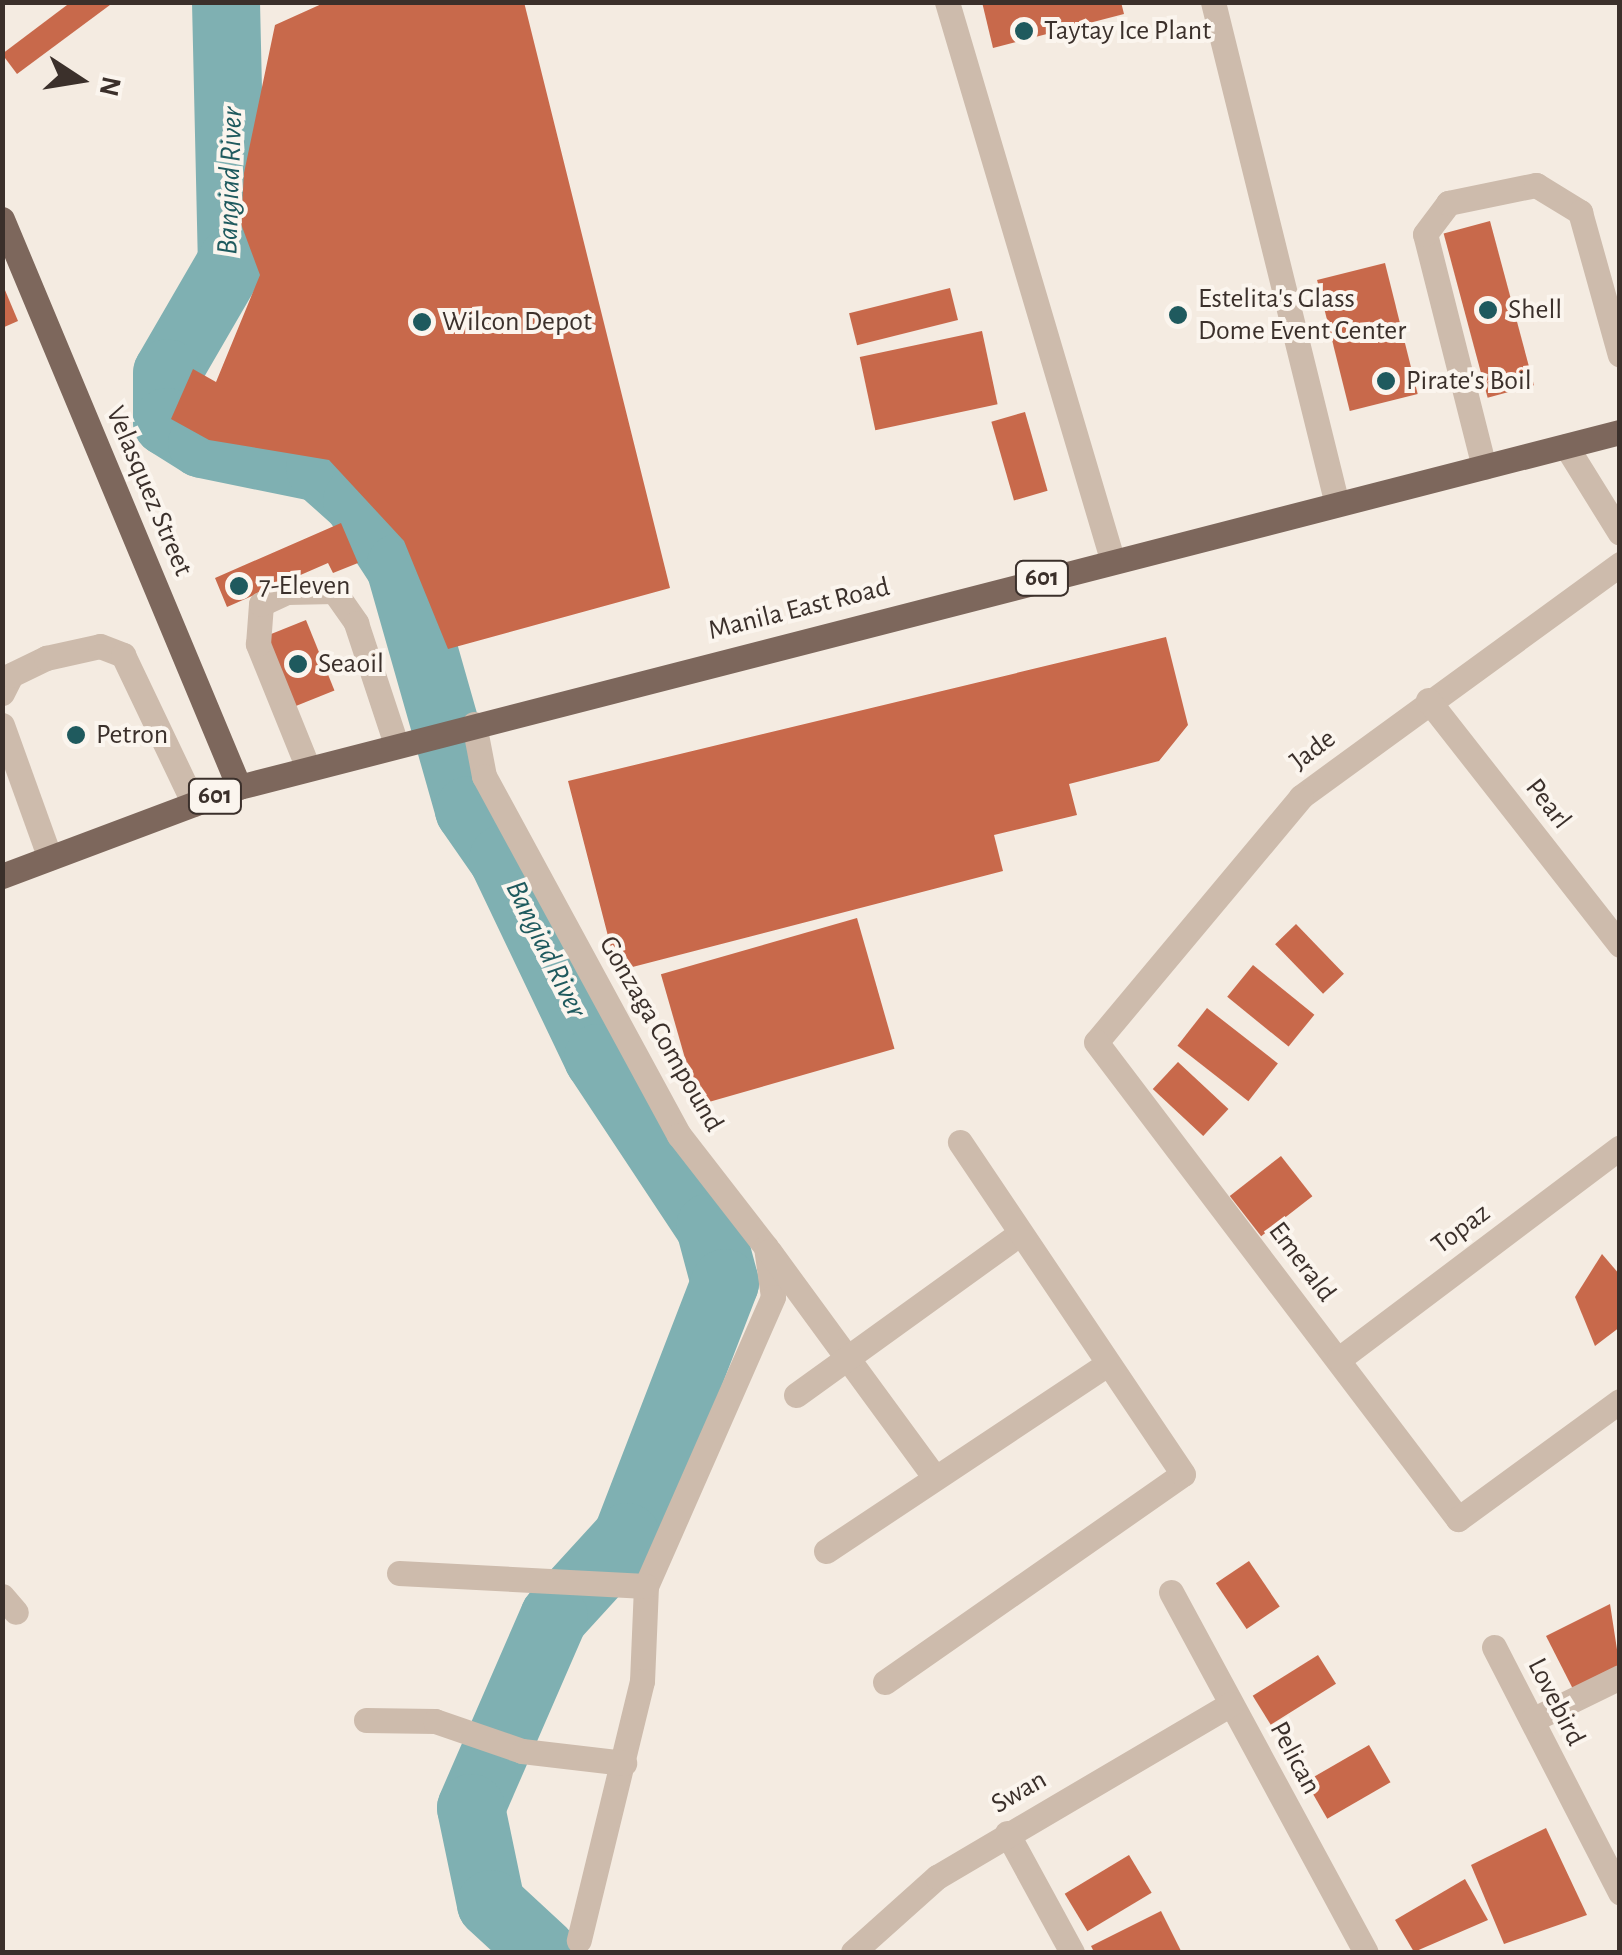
<!DOCTYPE html>
<html>
<head>
<meta charset="utf-8">
<style>
	body { margin:0 }
	#map { position:relative; width:1622px; height:1955px; overflow:hidden; background:#f4ebe1; font-family:"Alegreya Sans",sans-serif }
	div>[style] { position:absolute }
	.river>* { height:68px; margin:-34px; padding:0 34px; transform-origin:34px; border-radius:34px; background:#7fb0b2 }
	.building>* { inset:0; background:#c8694b; transform-origin:0 0 }
	.minor>* { height:25px; margin:-12.5px; padding:0 12.5px; transform-origin:12.5px; border-radius:12.5px; background:#cdbbac }
	.major>* { height:25px; margin:-12.5px; padding:0 12.5px; transform-origin:12.5px; border-radius:12.5px; background:#7d675c }
	.dots>* { width:28px; height:28px; translate:-50% -50%; box-sizing:border-box; border:5px solid #fbf5ee; border-radius:50% }
	span { translate:-50% -50%; white-space:nowrap; text-align:center; line-height:1.15; -webkit-text-stroke:8px #fbf5ee; paint-order:stroke }
	.shield-label span { padding:2px 8px; background:#fbf5ee; border:2px solid; border-radius:8px; -webkit-text-stroke-width:0 }
	.shield-label { font-size:25px; color:#3b302b; font-weight:700 }
	.poi-label { font-size:28px; color:#3b302b }
	.left { translate:0 -50%; text-align:left }
	.street-label { font-size:28px; color:#3b302b }
	.water-label { font-size:30px; color:#1f5a5e; font-style:italic }
	.frame { position:absolute; inset:0; border:5px solid #3b302b; pointer-events:none }
	.north { position:absolute; left:30px; top:30px; width:100px; height:100px; -webkit-text-stroke:8px #fbf5ee; paint-order:stroke; rotate:102deg; font-size:28px; font-weight:700; line-height:40px; text-align:center; color:#3b302b }
	.north::after { content:''; display:block; margin:auto; width:35px; height:45px; background:#3b302b; clip-path:polygon(50% 0,100% 100%,50% 72%,0 100%) }
</style>
</head>
<body>
<div id="map">
	<div class="river">
		<i style="left:226px;top:2px;width:259px;rotate:88.7deg"></i>
		<i style="left:232px;top:261px;width:129px;rotate:120.1deg"></i>
		<i style="left:167px;top:373px;width:49px;rotate:90deg"></i>
		<i style="left:167px;top:422px;width:41px;rotate:32.2deg"></i>
		<i style="left:202px;top:444px;width:120px;rotate:11.5deg"></i>
		<i style="left:320px;top:468px;width:50px;rotate:41.7deg"></i>
		<i style="left:357px;top:501px;width:79px;rotate:56.9deg"></i>
		<i style="left:400px;top:567px;width:253px;rotate:74.1deg"></i>
		<i style="left:469px;top:810px;width:60px;rotate:55.2deg"></i>
		<i style="left:503px;top:859px;width:221px;rotate:64.5deg"></i>
		<i style="left:598px;top:1058px;width:203px;rotate:56.5deg"></i>
		<i style="left:710px;top:1227px;width:58px;rotate:75deg"></i>
		<i style="left:725px;top:1283px;width:272px;rotate:111.1deg"></i>
		<i style="left:627px;top:1537px;width:108px;rotate:132.4deg"></i>
		<i style="left:554px;top:1617px;width:208px;rotate:113.5deg"></i>
		<i style="left:471px;top:1808px;width:98px;rotate:78.2deg"></i>
		<i style="left:491px;top:1904px;width:71px;rotate:42.7deg"></i>
	</div>
	<div class="building">
		<i style="clip-path:polygon(71px 2px,114px 2px,17px 74px,2px 54px)"></i>
		<i style="clip-path:polygon(326px 2px,524px 2px,670px 588px,448px 649px,404px 541px,329px 460px,209px 440px,171px 419px,193px 369px,216px 382px,260px 275px,241px 224px,244px 173px,275px 25px)"></i>
		<i style="clip-path:polygon(982px 2px,1121px 2px,1124px 14px,993px 48px)"></i>
		<i style="left:1490px;top:221px;width:170px;height:48px;rotate:75deg"></i>
		<i style="left:1385px;top:263px;width:135px;height:70px;rotate:76deg"></i>
		<i style="clip-path:polygon(2px 283px,18px 321px,2px 328px)"></i>
		<i style="left:950px;top:288px;width:33px;height:104px;rotate:76deg"></i>
		<i style="left:982px;top:331px;width:75px;height:125px;rotate:78deg"></i>
		<i style="left:1025px;top:412px;width:82px;height:35px;rotate:74deg"></i>
		<i style="clip-path:polygon(341px 523px,358px 563px,333px 573px,328px 563px,227px 607px,215px 578px)"></i>
		<i style="left:306px;top:620px;width:76px;height:49px;rotate:68deg"></i>
		<i style="clip-path:polygon(1166px 637px,1188px 725px,1159px 761px,1069px 784px,1077px 815px,994px 835px,1003px 871px,617px 971px,568px 781px)"></i>
		<i style="left:857px;top:918px;width:136px;height:204px;rotate:74deg"></i>
		<i style="left:1296px;top:924px;width:69px;height:29px;rotate:46deg"></i>
		<i style="left:1253px;top:965px;width:79px;height:41px;rotate:39deg"></i>
		<i style="left:1207px;top:1008px;width:90px;height:48px;rotate:38deg"></i>
		<i style="left:1178px;top:1062px;width:69px;height:37px;rotate:43deg"></i>
		<i style="left:1281px;top:1156px;width:51px;height:65px;rotate:52deg"></i>
		<i style="clip-path:polygon(1602px 1254px,1620px 1275px,1620px 1327px,1595px 1346px,1575px 1297px)"></i>
		<i style="left:1249px;top:1561px;width:55px;height:40px;rotate:56deg"></i>
		<i style="clip-path:polygon(1610px 1604px,1620px 1669px,1574px 1691px,1546px 1636px)"></i>
		<i style="left:1318px;top:1655px;width:34px;height:77px;rotate:58deg"></i>
		<i style="left:1369px;top:1745px;width:43px;height:73px;rotate:60deg"></i>
		<i style="clip-path:polygon(1546px 1828px,1587px 1915px,1504px 1944px,1471px 1865px)"></i>
		<i style="left:1129px;top:1855px;width:44px;height:75px;rotate:59deg"></i>
		<i style="clip-path:polygon(1465px 1879px,1488px 1920px,1414px 1952px,1395px 1920px)"></i>
		<i style="clip-path:polygon(1161px 1911px,1181px 1951px,1094px 1952px,1091px 1946px)"></i>
	</div>
	<div class="minor">
		<i style="left:947px;top:2px;width:581px;rotate:73.5deg"></i>
		<i style="left:1213px;top:2px;width:517px;rotate:76.13deg"></i>
		<i style="left:1566px;top:446px;width:102px;rotate:58.2deg"></i>
		<i style="left:1484px;top:467px;width:240px;rotate:-104.2deg"></i>
		<i style="left:1425px;top:234px;width:39px;rotate:-53deg"></i>
		<i style="left:1448px;top:203px;width:90px;rotate:-11.6deg"></i>
		<i style="left:1536px;top:185px;width:52px;rotate:31.5deg"></i>
		<i style="left:1580px;top:212px;width:148px;rotate:74.4deg"></i>
		<i style="left:1620px;top:564px;width:395px;rotate:143.9deg"></i>
		<i style="left:1301px;top:797px;width:319px;rotate:129.9deg"></i>
		<i style="left:1096px;top:1042px;width:599px;rotate:52.8deg"></i>
		<i style="left:1458px;top:1519px;width:200px;rotate:-36.1deg"></i>
		<i style="left:2px;top:693px;width:20px;rotate:-63deg"></i>
		<i style="left:11px;top:675px;width:39px;rotate:-26deg"></i>
		<i style="left:46px;top:658px;width:55px;rotate:-12.5deg"></i>
		<i style="left:100px;top:646px;width:25px;rotate:21deg"></i>
		<i style="left:123px;top:655px;width:165px;rotate:64.5deg"></i>
		<i style="left:1428px;top:700px;width:311px;rotate:51.9deg"></i>
		<i style="left:474px;top:724px;width:53px;rotate:79.1deg"></i>
		<i style="left:484px;top:776px;width:409px;rotate:61.5deg"></i>
		<i style="left:679px;top:1135px;width:142px;rotate:52.2deg"></i>
		<i style="left:766px;top:1247px;width:50px;rotate:82deg"></i>
		<i style="left:773px;top:1297px;width:316px;rotate:113.7deg"></i>
		<i style="left:646px;top:1586px;width:95px;rotate:92.4deg"></i>
		<i style="left:642px;top:1681px;width:267px;rotate:103.7deg"></i>
		<i style="left:2px;top:725px;width:141px;rotate:70.2deg"></i>
		<i style="left:308px;top:768px;width:134px;rotate:-112deg"></i>
		<i style="left:258px;top:644px;width:40px;rotate:-85.7deg"></i>
		<i style="left:261px;top:604px;width:29px;rotate:-25deg"></i>
		<i style="left:287px;top:592px;width:47px;rotate:-1.2deg"></i>
		<i style="left:334px;top:591px;width:39px;rotate:55deg"></i>
		<i style="left:356px;top:623px;width:127px;rotate:71.7deg"></i>
		<i style="left:769px;top:1251px;width:276px;rotate:53.8deg"></i>
		<i style="left:1339px;top:1359px;width:352px;rotate:-37deg"></i>
		<i style="left:796px;top:1395px;width:275px;rotate:-35.8deg"></i>
		<i style="left:826px;top:1551px;width:338px;rotate:-33.6deg"></i>
		<i style="left:399px;top:1573px;width:247px;rotate:3deg"></i>
		<i style="left:1171px;top:1592px;width:409px;rotate:61.6deg"></i>
		<i style="left:2px;top:1596px;width:21px;rotate:49deg"></i>
		<i style="left:1494px;top:1647px;width:276px;rotate:62.8deg"></i>
		<i style="left:885px;top:1682px;width:363px;rotate:-34.9deg"></i>
		<i style="left:1183px;top:1474px;width:400px;rotate:-123.9deg"></i>
		<i style="left:366px;top:1720px;width:69px;rotate:0.8deg"></i>
		<i style="left:435px;top:1721px;width:92px;rotate:19deg"></i>
		<i style="left:522px;top:1751px;width:103px;rotate:6.7deg"></i>
		<i style="left:1532px;top:1720px;width:98px;rotate:-26deg"></i>
		<i style="left:1007px;top:1833px;width:136px;rotate:61.4deg"></i>
		<i style="left:853px;top:1952px;width:113px;rotate:-41.8deg"></i>
		<i style="left:937px;top:1877px;width:341px;rotate:-30.5deg"></i>
	</div>
	<div class="major">
		<i style="left:2px;top:219px;width:615px;rotate:67.35deg"></i>
		<i style="left:2px;top:876px;width:253px;rotate:-20.6deg"></i>
		<i style="left:239px;top:787px;width:1426px;rotate:-14.42deg"></i>
	</div>
	<div class="dots">
		<i style="left:1024px;top:31px;background:#1f5a5e"></i>
		<i style="left:1488px;top:310px;background:#1f5a5e"></i>
		<i style="left:1178px;top:315px;background:#1f5a5e"></i>
		<i style="left:422px;top:322px;background:#1f5a5e"></i>
		<i style="left:1386px;top:381px;background:#1f5a5e"></i>
		<i style="left:239px;top:586px;background:#1f5a5e"></i>
		<i style="left:298px;top:664px;background:#1f5a5e"></i>
		<i style="left:76px;top:735px;background:#1f5a5e"></i>
	</div>
	<div class="shield-label">
		<span style="left:1042px;top:578px">601</span>
		<span style="left:215px;top:796px">601</span>
	</div>
	<div class="poi-label">
		<span class="left" style="left:1044px;top:31px">Taytay Ice Plant</span>
		<span class="left" style="left:1198px;top:315px">Estelita's Glass<br>Dome Event Center</span>
		<span class="left" style="left:1508px;top:310px">Shell</span>
		<span class="left" style="left:442px;top:322px">Wilcon Depot</span>
		<span class="left" style="left:1406px;top:381px">Pirate's Boil</span>
		<span class="left" style="left:259px;top:586px">7-Eleven</span>
		<span class="left" style="left:318px;top:664px">Seaoil</span>
		<span class="left" style="left:96px;top:735px">Petron</span>
	</div>
	<div class="street-label">
		<span style="left:149px;top:491px;rotate:67deg">Velasquez Street</span>
		<span style="left:799px;top:609px;rotate:-14deg">Manila East Road</span>
		<span style="left:1313px;top:750px;rotate:-37deg">Jade</span>
		<span style="left:1548px;top:804px;rotate:52deg">Pearl</span>
		<span style="left:661px;top:1034px;rotate:60deg">Gonzaga Compound</span>
		<span style="left:1461px;top:1229px;rotate:-37deg">Topaz</span>
		<span style="left:1302px;top:1262px;rotate:53deg">Emerald</span>
		<span style="left:1556px;top:1702px;rotate:63deg">Lovebird</span>
		<span style="left:1295px;top:1758px;rotate:62deg">Pelican</span>
		<span style="left:1019px;top:1792px;rotate:-30deg">Swan</span>
	</div>
	<div class="water-label">
		<span style="left:230px;top:181px;rotate:-88deg">Bangiad River</span>
		<span style="left:546px;top:949px;rotate:64deg">Bangiad River</span>
	</div>
	<div class="frame"></div>
	<div class="north">N</div>
</div>
</body>
</html>
